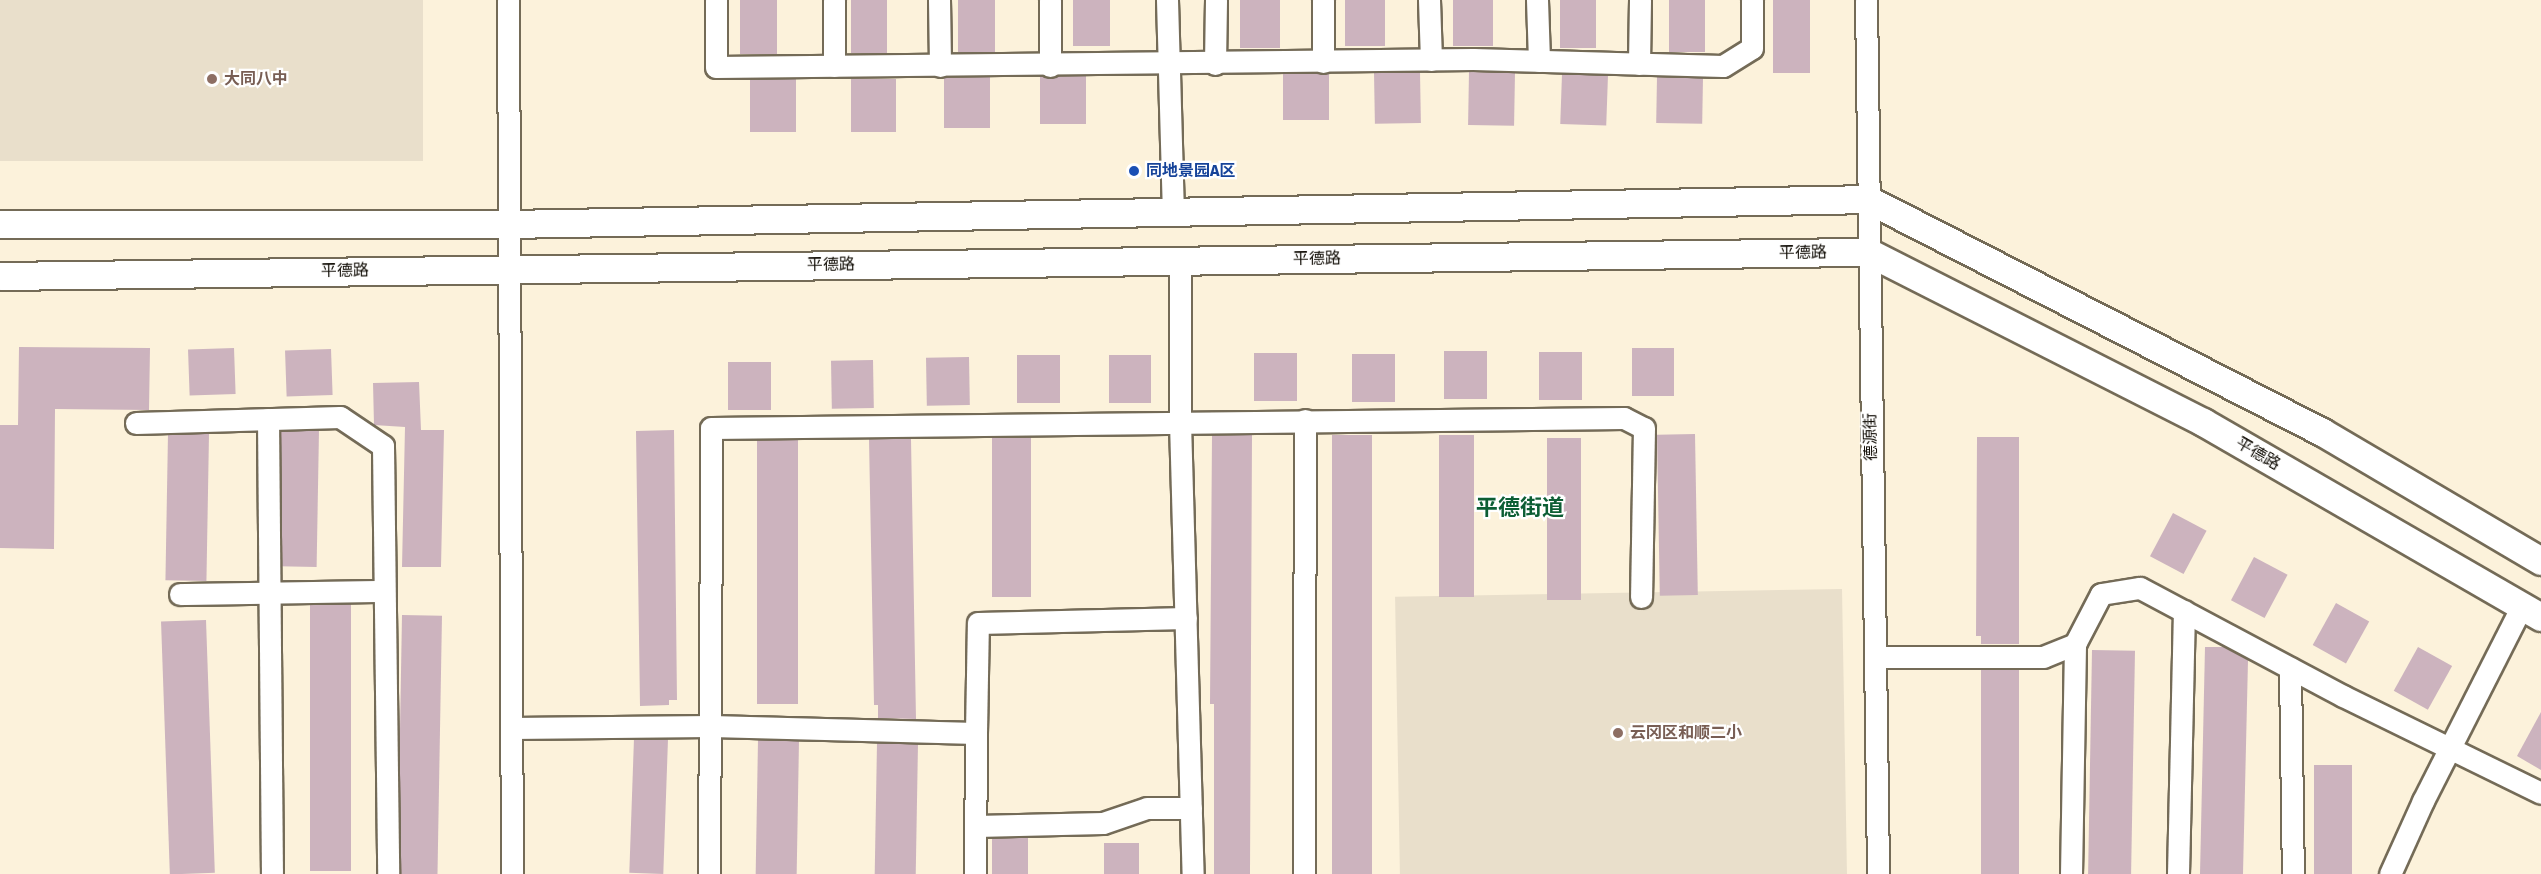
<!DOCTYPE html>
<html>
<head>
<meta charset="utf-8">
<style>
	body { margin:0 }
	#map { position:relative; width:2541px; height:874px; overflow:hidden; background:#fcf2db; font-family:"Fira Sans","Noto Sans SC",sans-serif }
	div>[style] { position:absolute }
	.education>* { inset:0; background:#e9dfcb; transform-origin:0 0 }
	.building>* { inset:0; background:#ccb3be; transform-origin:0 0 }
	.roads { filter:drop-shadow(2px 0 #746b57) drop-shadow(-2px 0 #746b57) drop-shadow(0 2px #746b57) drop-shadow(0 -2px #746b57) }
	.minor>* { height:21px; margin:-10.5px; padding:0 10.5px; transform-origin:10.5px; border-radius:10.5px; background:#fff }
	.major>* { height:27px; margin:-13.5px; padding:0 13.5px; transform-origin:13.5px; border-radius:13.5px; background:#fff }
	.dots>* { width:16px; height:16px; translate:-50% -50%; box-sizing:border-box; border:3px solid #fff; border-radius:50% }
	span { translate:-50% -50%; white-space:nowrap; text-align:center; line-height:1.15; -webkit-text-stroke:4.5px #fff; paint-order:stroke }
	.education-label { font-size:16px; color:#785e54; font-weight:700 }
	.left { translate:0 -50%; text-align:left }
	.transit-label { font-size:16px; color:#164399; font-weight:700 }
	.street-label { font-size:16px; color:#120e07 }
	.district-label { font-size:22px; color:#0c5e34; font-weight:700 }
</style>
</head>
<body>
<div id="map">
	<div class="education">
		<i style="left:0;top:0;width:423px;height:161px"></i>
		<i style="left:1842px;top:589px;width:285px;height:447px;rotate:89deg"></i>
	</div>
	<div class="building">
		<i style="left:740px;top:0;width:37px;height:54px"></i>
		<i style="left:851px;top:0;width:36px;height:53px"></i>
		<i style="left:958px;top:0;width:37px;height:52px"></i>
		<i style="left:1073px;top:0;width:37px;height:46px"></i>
		<i style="left:1240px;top:0;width:40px;height:48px"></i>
		<i style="left:1345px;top:0;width:40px;height:46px"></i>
		<i style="left:1453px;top:0;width:40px;height:46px"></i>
		<i style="left:1560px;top:0;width:36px;height:48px"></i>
		<i style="left:1669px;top:0;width:36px;height:52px"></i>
		<i style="left:1773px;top:0;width:37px;height:73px"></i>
		<i style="left:1420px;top:72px;width:51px;height:46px;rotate:89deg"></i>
		<i style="left:1469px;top:72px;width:46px;height:53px;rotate:1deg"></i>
		<i style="left:1329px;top:73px;width:47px;height:46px;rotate:90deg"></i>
		<i style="left:1562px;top:74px;width:46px;height:50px;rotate:2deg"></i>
		<i style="left:1040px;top:76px;width:46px;height:48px"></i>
		<i style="left:990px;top:77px;width:51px;height:46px;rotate:90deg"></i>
		<i style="left:1657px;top:77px;width:46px;height:46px;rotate:1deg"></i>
		<i style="left:750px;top:79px;width:46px;height:53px"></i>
		<i style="left:851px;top:79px;width:45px;height:53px"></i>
		<i style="clip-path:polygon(19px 347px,150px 348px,149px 410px,55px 409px,54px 549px,0 548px,0 425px,18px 425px)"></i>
		<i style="left:234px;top:348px;width:46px;height:46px;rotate:88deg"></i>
		<i style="left:1632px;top:348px;width:42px;height:48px"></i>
		<i style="left:331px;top:349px;width:46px;height:46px;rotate:88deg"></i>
		<i style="left:1444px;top:351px;width:43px;height:48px"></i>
		<i style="left:1539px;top:352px;width:43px;height:48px"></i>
		<i style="left:1297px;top:353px;width:48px;height:43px;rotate:90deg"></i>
		<i style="left:1352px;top:354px;width:43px;height:48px"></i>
		<i style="left:1017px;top:355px;width:43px;height:48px"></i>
		<i style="left:1109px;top:355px;width:42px;height:48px"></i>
		<i style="left:969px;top:357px;width:48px;height:43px;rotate:89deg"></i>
		<i style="left:873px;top:360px;width:48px;height:42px;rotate:89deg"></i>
		<i style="left:728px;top:362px;width:43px;height:48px"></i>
		<i style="clip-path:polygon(419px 382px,421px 430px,444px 430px,441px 567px,402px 567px,405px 427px,374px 425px,373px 383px)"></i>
		<i style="left:319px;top:430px;width:137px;height:38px;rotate:91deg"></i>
		<i style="clip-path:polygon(674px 430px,677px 700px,669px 700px,669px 705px,640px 706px,636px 431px)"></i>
		<i style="left:209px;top:434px;width:147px;height:41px;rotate:91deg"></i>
		<i style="left:1695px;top:434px;width:161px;height:38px;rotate:89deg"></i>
		<i style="clip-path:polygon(1212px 435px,1252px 435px,1250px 874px,1214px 874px,1214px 704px,1210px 704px)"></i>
		<i style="left:1332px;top:435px;width:40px;height:439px"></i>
		<i style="left:1439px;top:435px;width:35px;height:162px"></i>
		<i style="left:1031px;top:437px;width:160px;height:39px;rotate:90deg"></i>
		<i style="clip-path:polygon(1977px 437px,2019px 437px,2019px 644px,1981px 644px,1981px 636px,1976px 636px)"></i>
		<i style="left:1547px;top:438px;width:34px;height:162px"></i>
		<i style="clip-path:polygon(869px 439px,911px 439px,916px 719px,878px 718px,878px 705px,874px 705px)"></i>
		<i style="left:757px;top:440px;width:41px;height:264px"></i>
		<i style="left:2173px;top:513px;width:38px;height:49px;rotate:28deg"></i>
		<i style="left:2254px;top:557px;width:38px;height:49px;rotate:28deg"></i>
		<i style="left:2336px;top:603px;width:38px;height:48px;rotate:29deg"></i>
		<i style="left:351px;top:604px;width:267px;height:41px;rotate:90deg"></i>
		<i style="left:402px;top:615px;width:40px;height:259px;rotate:1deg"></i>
		<i style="left:206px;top:620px;width:253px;height:45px;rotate:88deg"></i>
		<i style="clip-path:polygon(2205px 647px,2224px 647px,2248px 660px,2243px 874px,2200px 874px)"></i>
		<i style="left:2418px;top:647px;width:39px;height:50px;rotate:29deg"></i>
		<i style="left:2092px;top:650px;width:43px;height:224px;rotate:1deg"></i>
		<i style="left:1981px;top:670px;width:38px;height:204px"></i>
		<i style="clip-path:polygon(2541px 712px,2541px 770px,2517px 756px)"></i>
		<i style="left:668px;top:739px;width:135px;height:34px;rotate:92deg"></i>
		<i style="left:758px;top:740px;width:41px;height:134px;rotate:1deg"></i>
		<i style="left:877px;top:743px;width:41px;height:131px;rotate:1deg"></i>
		<i style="left:2314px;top:765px;width:38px;height:109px"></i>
		<i style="left:992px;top:838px;width:36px;height:36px"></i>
		<i style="left:1104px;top:843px;width:35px;height:31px"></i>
	</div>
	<div class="roads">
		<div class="minor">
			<i style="left:508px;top:0;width:874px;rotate:89.74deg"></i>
			<i style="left:716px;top:0;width:67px;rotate:90deg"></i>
			<i style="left:716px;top:67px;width:757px;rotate:-0.61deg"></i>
			<i style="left:1473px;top:59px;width:250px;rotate:1.6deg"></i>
			<i style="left:1723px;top:66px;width:34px;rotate:-32deg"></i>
			<i style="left:1752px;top:48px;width:48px;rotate:-90deg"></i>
			<i style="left:834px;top:0;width:66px;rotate:90deg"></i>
			<i style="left:939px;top:0;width:66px;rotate:89.1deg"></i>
			<i style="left:1167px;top:0;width:210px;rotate:88.4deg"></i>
			<i style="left:1323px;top:0;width:62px;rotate:90deg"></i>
			<i style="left:1429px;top:0;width:60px;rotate:88.1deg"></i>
			<i style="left:1537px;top:0;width:61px;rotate:88.1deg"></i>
			<i style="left:1866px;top:0;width:874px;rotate:89.21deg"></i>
			<i style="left:1215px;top:64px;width:64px;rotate:-89.1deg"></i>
			<i style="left:1639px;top:64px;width:64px;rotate:-89.1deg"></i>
			<i style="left:1050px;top:66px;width:66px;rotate:-90deg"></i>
			<i style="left:1180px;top:261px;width:161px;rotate:90deg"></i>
			<i style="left:1180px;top:422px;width:452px;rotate:88.4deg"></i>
			<i style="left:268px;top:419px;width:455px;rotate:89.5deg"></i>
			<i style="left:136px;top:423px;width:204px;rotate:-1.7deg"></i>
			<i style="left:340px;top:417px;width:52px;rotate:34deg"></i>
			<i style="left:383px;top:446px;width:428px;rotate:89.3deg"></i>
			<i style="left:180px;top:594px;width:202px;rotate:-0.9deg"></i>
			<i style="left:1875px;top:657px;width:168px"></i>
			<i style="left:2043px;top:657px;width:35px;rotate:-22deg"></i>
			<i style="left:2290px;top:668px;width:206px;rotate:89.2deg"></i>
			<i style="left:511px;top:728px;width:200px;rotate:-0.6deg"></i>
			<i style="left:711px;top:726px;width:265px;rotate:1.5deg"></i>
			<i style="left:976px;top:733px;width:110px;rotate:-89deg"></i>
			<i style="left:978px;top:623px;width:208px;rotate:-1.4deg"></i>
			<i style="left:976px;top:826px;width:127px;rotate:-1.4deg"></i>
			<i style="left:1103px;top:823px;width:46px;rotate:-18.8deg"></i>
			<i style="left:1147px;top:808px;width:44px"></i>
			<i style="left:709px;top:874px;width:446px;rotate:-89.7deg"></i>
			<i style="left:711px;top:428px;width:913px;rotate:-0.63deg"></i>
			<i style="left:1624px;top:418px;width:22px;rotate:27deg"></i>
			<i style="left:1644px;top:428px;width:169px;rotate:91deg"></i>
			<i style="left:975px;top:874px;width:141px;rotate:-89.6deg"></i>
			<i style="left:1304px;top:874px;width:454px;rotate:-89.9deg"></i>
			<i style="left:2071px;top:874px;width:230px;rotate:-89deg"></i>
			<i style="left:2075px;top:644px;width:56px;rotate:-62.5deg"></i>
			<i style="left:2101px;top:594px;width:39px;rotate:-9deg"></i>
			<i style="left:2140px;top:588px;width:230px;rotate:28deg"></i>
			<i style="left:2343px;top:696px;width:220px;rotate:26.1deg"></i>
			<i style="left:2178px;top:874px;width:263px;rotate:-88.7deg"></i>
			<i style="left:2390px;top:874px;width:80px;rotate:-65.7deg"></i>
			<i style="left:2423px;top:801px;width:219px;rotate:-63.1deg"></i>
		</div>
		<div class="major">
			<i style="left:0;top:224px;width:508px"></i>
			<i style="left:508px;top:224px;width:1359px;rotate:-1.05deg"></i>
			<i style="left:1867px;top:199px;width:511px;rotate:27.12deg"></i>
			<i style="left:2322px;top:432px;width:254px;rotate:30.5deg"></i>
			<i style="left:0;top:276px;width:1868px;rotate:-0.74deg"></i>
			<i style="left:1868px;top:252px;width:376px;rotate:26.9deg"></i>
			<i style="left:2203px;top:422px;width:390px;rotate:30deg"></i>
		</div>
	</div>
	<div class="dots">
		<i style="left:212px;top:79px;background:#8d6e63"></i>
		<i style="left:1134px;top:171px;background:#1a4fb4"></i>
		<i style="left:1618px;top:733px;background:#8d6e63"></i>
	</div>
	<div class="education-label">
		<span class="left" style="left:224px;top:79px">大同八中</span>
		<span class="left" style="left:1630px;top:733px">云冈区和顺二小</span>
	</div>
	<div class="transit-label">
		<span class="left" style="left:1146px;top:171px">同地景园A区</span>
	</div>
	<div class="street-label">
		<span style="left:1803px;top:253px;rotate:-1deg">平德路</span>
		<span style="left:1317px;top:259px;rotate:-1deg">平德路</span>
		<span style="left:831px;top:265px;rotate:-1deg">平德路</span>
		<span style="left:345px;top:271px;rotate:-1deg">平德路</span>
		<span style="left:1871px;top:437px;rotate:-91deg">德源街</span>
		<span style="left:2258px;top:454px;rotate:30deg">平德路</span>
	</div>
	<div class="district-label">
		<span style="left:1520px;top:508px">平德街道</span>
	</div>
</div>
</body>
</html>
